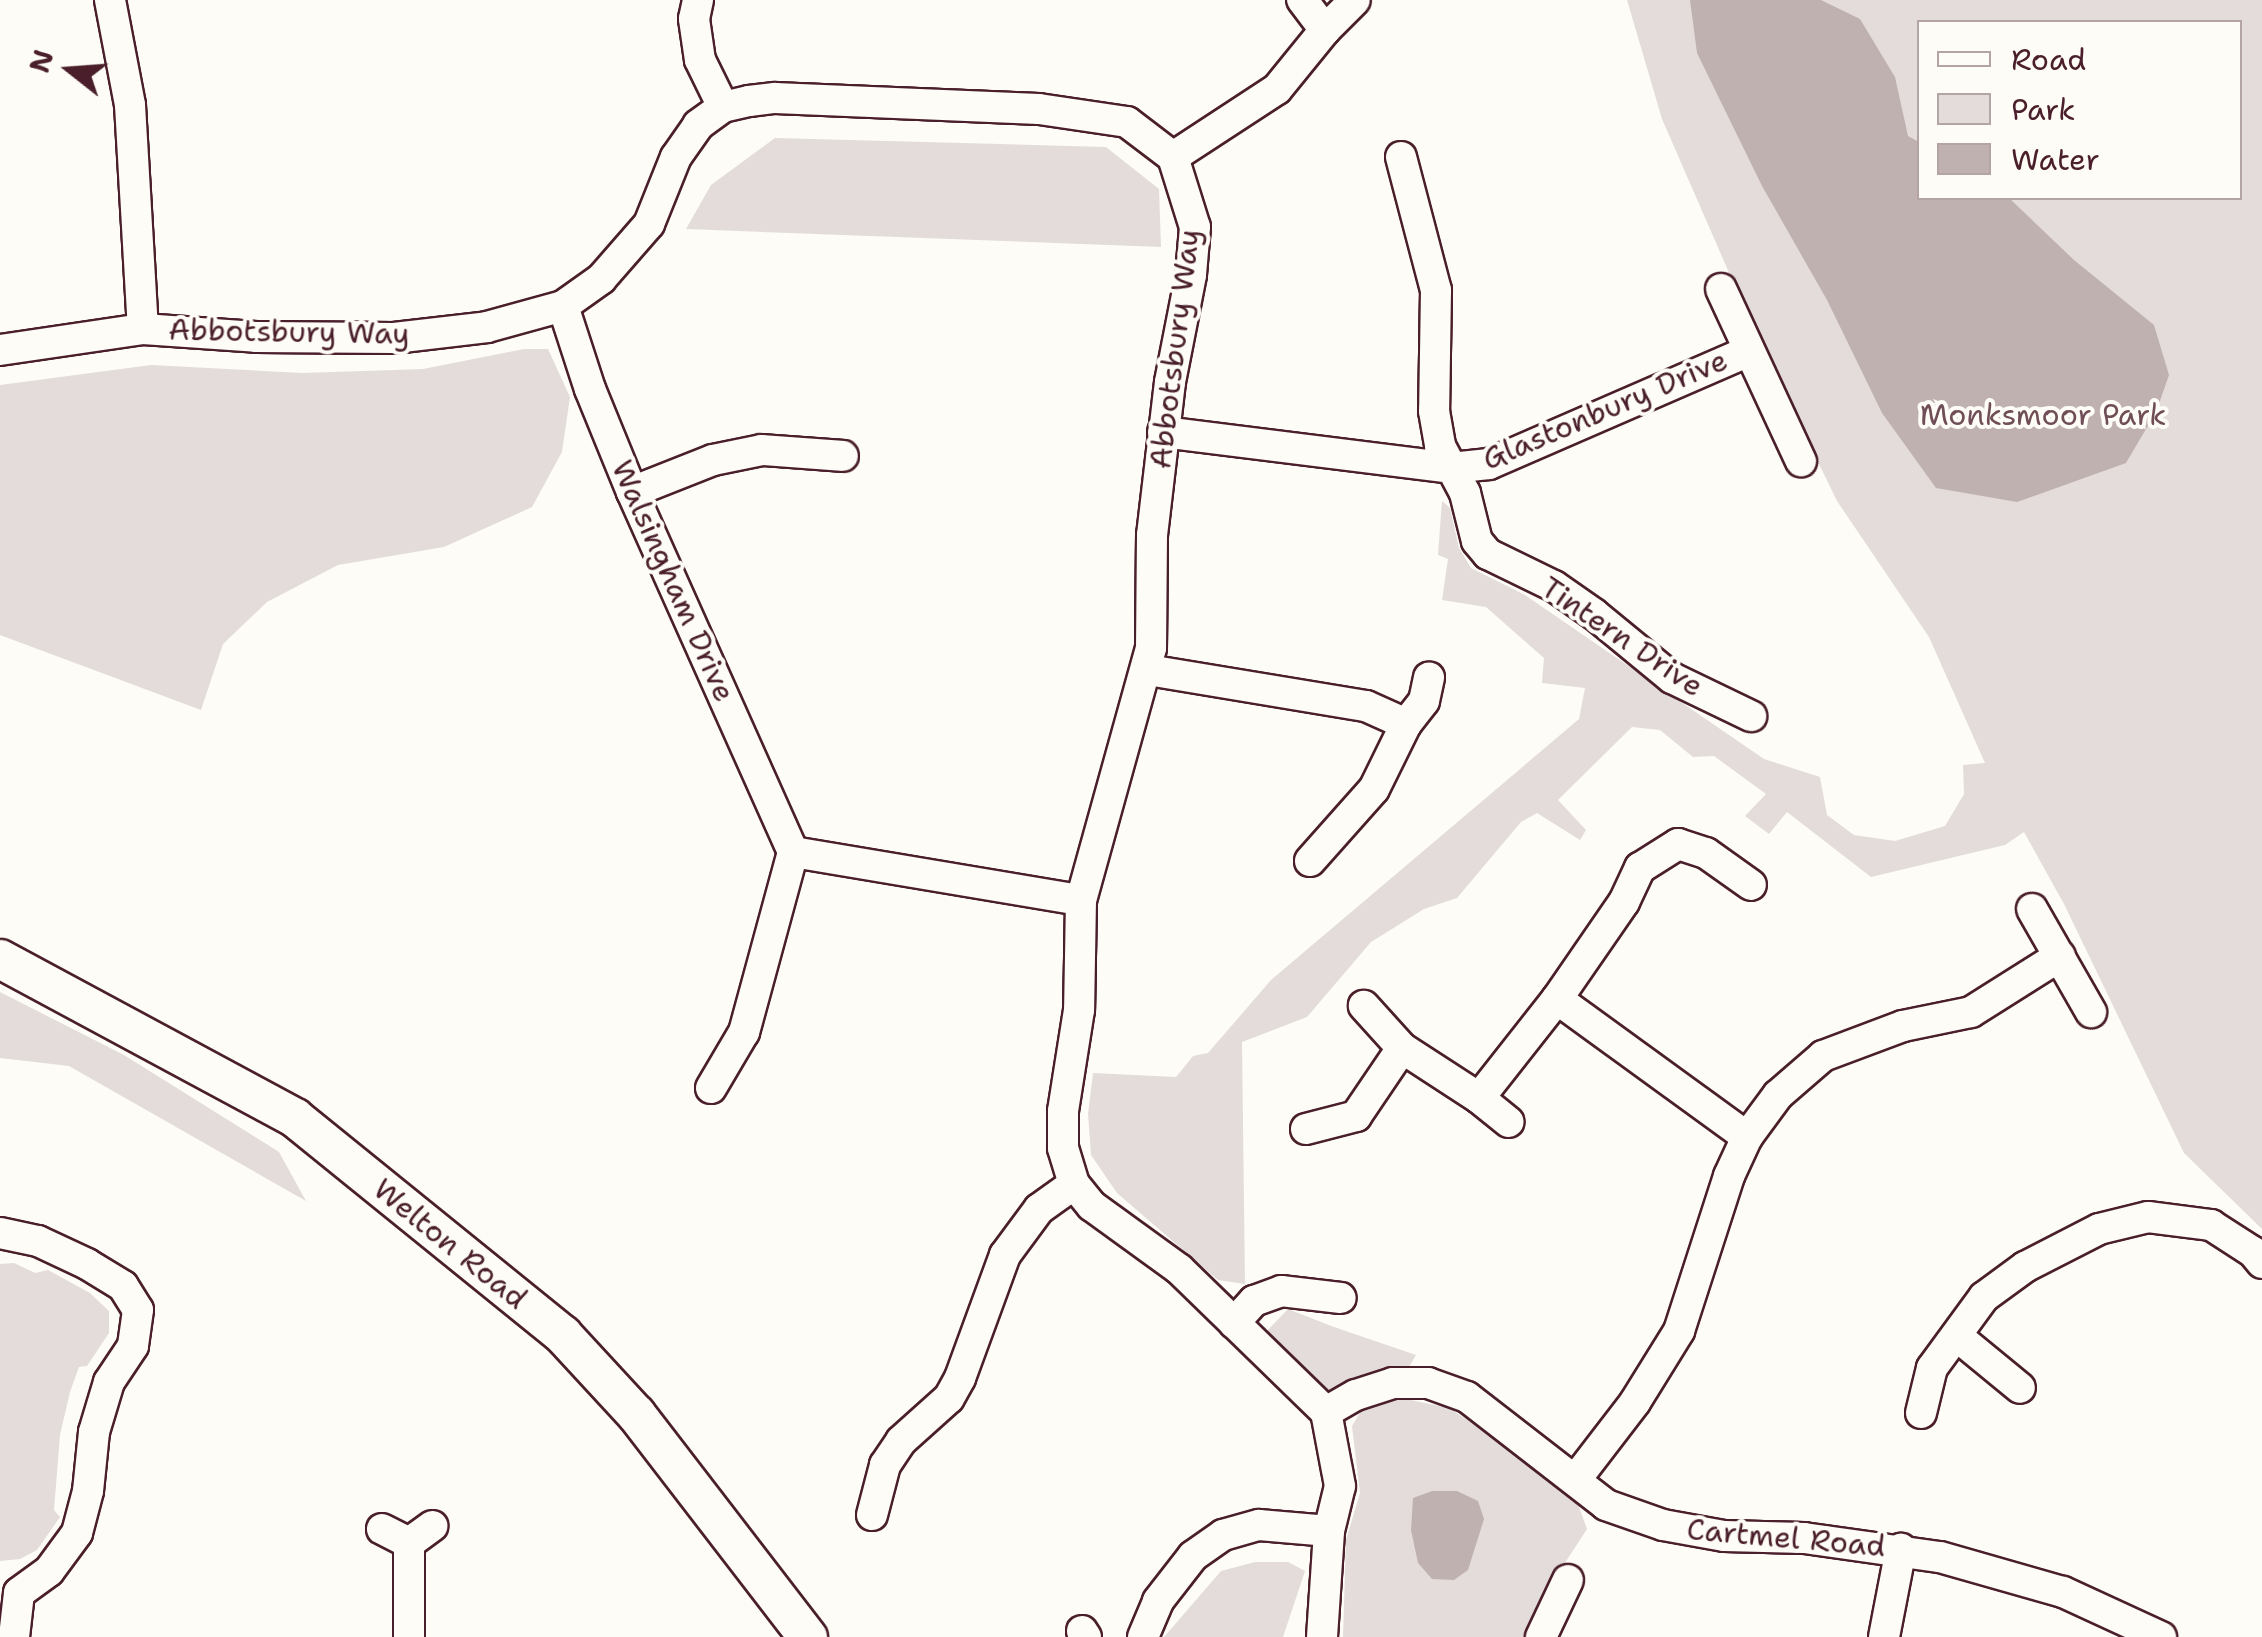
<!DOCTYPE html>
<html>
<head>
<meta charset="utf-8">
<style>
	body { margin:0 }
	#map { position:relative; width:2262px; height:1637px; overflow:hidden; background:#fdfcf7; font-family:"Shantell Sans",sans-serif }
	div>[style] { position:absolute }
	.green>* { inset:0; background:#e3dcda }
	.water>* { inset:0; background:#c0b1b1 }
	.roads { filter:drop-shadow(2px 0 #4a1f2b) drop-shadow(-2px 0 #4a1f2b) drop-shadow(0 2px #4a1f2b) drop-shadow(0 -2px #4a1f2b) }
	.minor>* { height:30px; margin:-15px; padding:0 15px; transform-origin:15px; border-radius:15px; background:#fdfcf7 }
	.tertiary>* { height:38px; margin:-19px; padding:0 19px; transform-origin:19px; border-radius:19px; background:#fdfcf7 }
	span { translate:-50% -50%; white-space:nowrap; text-align:center; line-height:1.15; -webkit-text-stroke:8px #fdfcf7; paint-order:stroke }
	.street-label { font-size:30px; color:#4a1f2b }
	.park-label { font-size:30px; color:#704e57 }
	.legend { position:absolute; left:1917px; top:20px; width:325px; height:180px; box-sizing:border-box; background:#fdfcf7; border:2px solid #b5a4a5; margin:0; padding:12px 18px; list-style:none; font-size:30px; color:#4a1f2b }
	.legend li { display:flex; align-items:center; gap:20px; height:50px }
	.legend b { width:50px; border:2px solid #b5a4a5 }
	.north { position:absolute; left:20px; top:20px; width:100px; height:100px; -webkit-text-stroke:8px #fdfcf7; paint-order:stroke; rotate:287deg; font-size:28px; font-weight:700; line-height:40px; text-align:center; color:#4a1f2b }
	.north::after { content:''; display:block; margin:auto; width:35px; height:45px; background:#4a1f2b; clip-path:polygon(50% 0,100% 100%,50% 72%,0 100%) }
</style>
</head>
<body>
<div id="map">
	<div class="green">
		<i style="clip-path:polygon(evenodd,1627px 0,2262px 0,2262px 1229px,2184px 1153px,2064px 904px,2024px 832px,2005px 845px,1871px 877px,1787px 812px,1769px 834px,1745px 816px,1766px 794px,1714px 756px,1693px 757px,1660px 730px,1632px 727px,1558px 800px,1586px 830px,1580px 840px,1537px 813px,1521px 822px,1457px 898px,1424px 909px,1371px 942px,1307px 1017px,1242px 1042px,1245px 1284px,1218px 1280px,1117px 1193px,1091px 1155px,1088px 1114px,1093px 1073px,1176px 1077px,1193px 1056px,1208px 1053px,1271px 980px,1579px 719px,1585px 688px,1542px 683px,1544px 658px,1486px 607px,1442px 600px,1448px 559px,1438px 555px,1442px 501px,1450px 508px,1459px 548px,1471px 568px,1525px 595px,1764px 759px,1820px 777px,1827px 815px,1854px 835px,1895px 841px,1945px 826px,1964px 794px,1963px 765px,1985px 763px,1929px 637px,1837px 501px,1754px 330px,1662px 119px,1627px 0,1920px 22px,2240px 22px,2240px 198px,1920px 198px,1920px 22px)"></i>
		<i style="clip-path:polygon(775px 138px,1106px 147px,1159px 189px,1161px 247px,686px 229px,711px 185px)"></i>
		<i style="clip-path:polygon(524px 349px,548px 349px,570px 397px,562px 452px,532px 507px,444px 547px,338px 565px,267px 602px,223px 644px,201px 710px,0 635px,0 385px,151px 365px,302px 373px,423px 369px)"></i>
		<i style="clip-path:polygon(0 992px,124px 1055px,279px 1152px,306px 1201px,69px 1066px,0 1058px)"></i>
		<i style="clip-path:polygon(14px 1263px,35px 1273px,48px 1270px,90px 1293px,109px 1311px,109px 1333px,87px 1366px,79px 1367px,70px 1392px,60px 1435px,54px 1510px,60px 1517px,37px 1550px,20px 1559px,0 1561px,0 1264px)"></i>
		<i style="clip-path:polygon(1288px 1309px,1334px 1327px,1416px 1355px,1409px 1367px,1332px 1394px,1317px 1388px,1264px 1334px)"></i>
		<i style="clip-path:polygon(1401px 1398px,1449px 1408px,1495px 1438px,1578px 1504px,1587px 1529px,1544px 1595px,1529px 1637px,1343px 1637px,1346px 1540px,1360px 1493px,1352px 1426px,1364px 1406px)"></i>
		<i style="clip-path:polygon(1255px 1562px,1288px 1562px,1305px 1571px,1283px 1637px,1164px 1637px,1221px 1571px)"></i>
	</div>
	<div class="water">
		<i style="clip-path:polygon(1690px 0,1821px 0,1860px 19px,1895px 77px,1908px 136px,1919px 142px,1920px 198px,2009px 198px,2074px 260px,2154px 325px,2169px 375px,2156px 412px,2126px 463px,2017px 502px,1936px 488px,1882px 413px,1827px 300px,1762px 186px,1697px 53px)"></i>
		<i style="clip-path:polygon(1432px 1491px,1457px 1491px,1478px 1501px,1484px 1519px,1468px 1570px,1454px 1580px,1432px 1579px,1418px 1563px,1411px 1530px,1413px 1498px)"></i>
	</div>
	<div class="roads">
		<div class="minor">
			<i style="left:110px;top:0;width:107px;rotate:79.2deg"></i>
			<i style="left:130px;top:105px;width:224px;rotate:86.7deg"></i>
			<i style="left:698px;top:0;width:19px;rotate:102deg"></i>
			<i style="left:694px;top:19px;width:41px;rotate:81.7deg"></i>
			<i style="left:700px;top:60px;width:52px;rotate:63.9deg"></i>
			<i style="left:1325px;top:30px;width:42px;rotate:-45deg"></i>
			<i style="left:1173px;top:157px;width:124px;rotate:-33.2deg"></i>
			<i style="left:1277px;top:89px;width:76px;rotate:-50.9deg"></i>
			<i style="left:1325px;top:30px;width:38px;rotate:-127deg"></i>
			<i style="left:1401px;top:157px;width:138px;rotate:75.3deg"></i>
			<i style="left:1436px;top:290px;width:121px;rotate:90.9deg"></i>
			<i style="left:1434px;top:411px;width:36px;rotate:80deg"></i>
			<i style="left:1440px;top:446px;width:53px;rotate:62deg"></i>
			<i style="left:1465px;top:493px;width:49px;rotate:76deg"></i>
			<i style="left:1477px;top:541px;width:17px;rotate:50deg"></i>
			<i style="left:1488px;top:554px;width:73px;rotate:25.9deg"></i>
			<i style="left:1554px;top:586px;width:49px;rotate:35deg"></i>
			<i style="left:1594px;top:614px;width:101px;rotate:39.4deg"></i>
			<i style="left:1672px;top:678px;width:88px;rotate:25.7deg"></i>
			<i style="left:1721px;top:289px;width:190px;rotate:65.1deg"></i>
			<i style="left:563px;top:306px;width:87px;rotate:72deg"></i>
			<i style="left:590px;top:389px;width:111px;rotate:67.8deg"></i>
			<i style="left:632px;top:492px;width:394px;rotate:65.9deg"></i>
			<i style="left:793px;top:852px;width:187px;rotate:105.2deg"></i>
			<i style="left:744px;top:1032px;width:65px;rotate:120.5deg"></i>
			<i style="left:0;top:350px;width:145px;rotate:-8.4deg"></i>
			<i style="left:143px;top:329px;width:113px;rotate:4deg"></i>
			<i style="left:256px;top:337px;width:138px;rotate:0.4deg"></i>
			<i style="left:394px;top:338px;width:94px;rotate:-6.7deg"></i>
			<i style="left:487px;top:327px;width:79px;rotate:-15.4deg"></i>
			<i style="left:563px;top:306px;width:47px;rotate:-35.4deg"></i>
			<i style="left:601px;top:279px;width:73px;rotate:-48.9deg"></i>
			<i style="left:649px;top:224px;width:72px;rotate:-68.1deg"></i>
			<i style="left:676px;top:157px;width:39px;rotate:-55deg"></i>
			<i style="left:698px;top:125px;width:31px;rotate:-36deg"></i>
			<i style="left:723px;top:107px;width:27px;rotate:-13deg"></i>
			<i style="left:749px;top:101px;width:26px;rotate:-7deg"></i>
			<i style="left:775px;top:98px;width:264px;rotate:2.4deg"></i>
			<i style="left:1039px;top:109px;width:89px;rotate:8.4deg"></i>
			<i style="left:1127px;top:122px;width:58px;rotate:37.3deg"></i>
			<i style="left:1173px;top:157px;width:73px;rotate:72.6deg"></i>
			<i style="left:1195px;top:227px;width:48px;rotate:94.8deg"></i>
			<i style="left:1191px;top:275px;width:109px;rotate:101.1deg"></i>
			<i style="left:1170px;top:382px;width:154px;rotate:96.7deg"></i>
			<i style="left:1152px;top:535px;width:113px;rotate:90.5deg"></i>
			<i style="left:1151px;top:648px;width:262px;rotate:105.5deg"></i>
			<i style="left:1081px;top:900px;width:110px;rotate:91deg"></i>
			<i style="left:1079px;top:1010px;width:102px;rotate:99deg"></i>
			<i style="left:1063px;top:1111px;width:37px;rotate:90deg"></i>
			<i style="left:1063px;top:1148px;width:38px;rotate:73deg"></i>
			<i style="left:1074px;top:1184px;width:28px;rotate:51deg"></i>
			<i style="left:1092px;top:1206px;width:107px;rotate:35.9deg"></i>
			<i style="left:1179px;top:1269px;width:205px;rotate:44.2deg"></i>
			<i style="left:1163px;top:432px;width:290px;rotate:7.1deg"></i>
			<i style="left:1451px;top:468px;width:38px;rotate:-6deg"></i>
			<i style="left:1489px;top:464px;width:283px;rotate:-23.5deg"></i>
			<i style="left:632px;top:492px;width:87px;rotate:-21.6deg"></i>
			<i style="left:713px;top:460px;width:50px;rotate:-11.5deg"></i>
			<i style="left:762px;top:450px;width:81px;rotate:4.2deg"></i>
			<i style="left:1148px;top:670px;width:221px;rotate:9.4deg"></i>
			<i style="left:1366px;top:706px;width:44px;rotate:24.2deg"></i>
			<i style="left:793px;top:852px;width:292px;rotate:9.5deg"></i>
			<i style="left:1310px;top:861px;width:96px;rotate:-48.4deg"></i>
			<i style="left:1374px;top:789px;width:72px;rotate:-63.8deg"></i>
			<i style="left:1406px;top:724px;width:29px;rotate:-52deg"></i>
			<i style="left:1424px;top:701px;width:24px;rotate:-78deg"></i>
			<i style="left:2032px;top:909px;width:119px;rotate:60.2deg"></i>
			<i style="left:1557px;top:999px;width:235px;rotate:36deg"></i>
			<i style="left:1402px;top:1048px;width:92px;rotate:33deg"></i>
			<i style="left:1479px;top:1098px;width:126px;rotate:-51.8deg"></i>
			<i style="left:1557px;top:999px;width:118px;rotate:-55.4deg"></i>
			<i style="left:1624px;top:902px;width:38px;rotate:-65deg"></i>
			<i style="left:1640px;top:868px;width:45px;rotate:-32.3deg"></i>
			<i style="left:1678px;top:844px;width:29px;rotate:18deg"></i>
			<i style="left:1706px;top:853px;width:55px;rotate:35.4deg"></i>
			<i style="left:1479px;top:1098px;width:38px;rotate:39deg"></i>
			<i style="left:1306px;top:1129px;width:52px;rotate:-14.6deg"></i>
			<i style="left:1356px;top:1116px;width:82px;rotate:-55.9deg"></i>
			<i style="left:1402px;top:1048px;width:57px;rotate:-132.1deg"></i>
			<i style="left:0;top:1233px;width:39px;rotate:12deg"></i>
			<i style="left:38px;top:1241px;width:54px;rotate:25.1deg"></i>
			<i style="left:87px;top:1264px;width:42px;rotate:31.4deg"></i>
			<i style="left:123px;top:1286px;width:28px;rotate:58deg"></i>
			<i style="left:138px;top:1310px;width:36px;rotate:98deg"></i>
			<i style="left:133px;top:1346px;width:43px;rotate:123.7deg"></i>
			<i style="left:109px;top:1382px;width:52px;rotate:106.7deg"></i>
			<i style="left:94px;top:1432px;width:59px;rotate:95.8deg"></i>
			<i style="left:88px;top:1491px;width:43px;rotate:104.7deg"></i>
			<i style="left:77px;top:1533px;width:47px;rotate:126.4deg"></i>
			<i style="left:49px;top:1571px;width:37px;rotate:144deg"></i>
			<i style="left:19px;top:1593px;width:44px;rotate:96.5deg"></i>
			<i style="left:1234px;top:1323px;width:30px;rotate:-48deg"></i>
			<i style="left:1254px;top:1301px;width:29px;rotate:-20deg"></i>
			<i style="left:1281px;top:1291px;width:60px;rotate:6.7deg"></i>
			<i style="left:1958px;top:1337px;width:80px;rotate:39.4deg"></i>
			<i style="left:1326px;top:1412px;width:34px;rotate:-30deg"></i>
			<i style="left:1356px;top:1395px;width:39px;rotate:-18deg"></i>
			<i style="left:1393px;top:1383px;width:35px"></i>
			<i style="left:1428px;top:1383px;width:41px;rotate:19.7deg"></i>
			<i style="left:1467px;top:1397px;width:176px;rotate:37.8deg"></i>
			<i style="left:1606px;top:1505px;width:60px;rotate:19.3deg"></i>
			<i style="left:1663px;top:1525px;width:62px;rotate:10.2deg"></i>
			<i style="left:1724px;top:1536px;width:80px;rotate:1.4deg"></i>
			<i style="left:1804px;top:1538px;width:137px;rotate:8deg"></i>
			<i style="left:1940px;top:1557px;width:128px;rotate:15.9deg"></i>
			<i style="left:2063px;top:1592px;width:108px;rotate:24.7deg"></i>
			<i style="left:1921px;top:1413px;width:46px;rotate:-76.3deg"></i>
			<i style="left:1932px;top:1368px;width:88px;rotate:-53.8deg"></i>
			<i style="left:1984px;top:1297px;width:51px;rotate:-36.2deg"></i>
			<i style="left:2025px;top:1267px;width:83px;rotate:-27.2deg"></i>
			<i style="left:2099px;top:1229px;width:50px;rotate:-13.8deg"></i>
			<i style="left:2148px;top:1217px;width:64px;rotate:7.2deg"></i>
			<i style="left:2211px;top:1225px;width:50px;rotate:32.7deg"></i>
			<i style="left:2253px;top:1252px;width:14px;rotate:51deg"></i>
			<i style="left:1576px;top:1479px;width:97px;rotate:-52.5deg"></i>
			<i style="left:1635px;top:1402px;width:84px;rotate:-58.2deg"></i>
			<i style="left:1679px;top:1331px;width:163px;rotate:-72.1deg"></i>
			<i style="left:1729px;top:1176px;width:43px;rotate:-65.2deg"></i>
			<i style="left:1747px;top:1137px;width:52px;rotate:-53.6deg"></i>
			<i style="left:1778px;top:1095px;width:60px;rotate:-40.9deg"></i>
			<i style="left:1823px;top:1056px;width:85px;rotate:-20.6deg"></i>
			<i style="left:1903px;top:1026px;width:69px;rotate:-11.6deg"></i>
			<i style="left:1971px;top:1012px;width:105px;rotate:-32.2deg"></i>
			<i style="left:872px;top:1515px;width:52px;rotate:-75.4deg"></i>
			<i style="left:885px;top:1465px;width:29px;rotate:-56deg"></i>
			<i style="left:901px;top:1441px;width:64px;rotate:-41.9deg"></i>
			<i style="left:949px;top:1398px;width:23px;rotate:-61deg"></i>
			<i style="left:960px;top:1378px;width:131px;rotate:-69.9deg"></i>
			<i style="left:1005px;top:1255px;width:57px;rotate:-53.5deg"></i>
			<i style="left:1039px;top:1209px;width:43px;rotate:-35.5deg"></i>
			<i style="left:382px;top:1529px;width:30px;rotate:27deg"></i>
			<i style="left:409px;top:1543px;width:29px;rotate:-36deg"></i>
			<i style="left:409px;top:1543px;width:94px;rotate:90deg"></i>
			<i style="left:1082px;top:1631px;width:7px;rotate:56deg"></i>
			<i style="left:1143px;top:1637px;width:39px;rotate:-67deg"></i>
			<i style="left:1158px;top:1601px;width:57px;rotate:-52.1deg"></i>
			<i style="left:1193px;top:1556px;width:37px;rotate:-35deg"></i>
			<i style="left:1223px;top:1535px;width:37px;rotate:-16deg"></i>
			<i style="left:1259px;top:1525px;width:70px;rotate:4.9deg"></i>
			<i style="left:1322px;top:1637px;width:106px;rotate:-86.2deg"></i>
			<i style="left:1329px;top:1531px;width:46px;rotate:-76.3deg"></i>
			<i style="left:1340px;top:1486px;width:75px;rotate:-100.7deg"></i>
			<i style="left:1541px;top:1637px;width:63px;rotate:-64.7deg"></i>
			<i style="left:1884px;top:1637px;width:90px;rotate:-79.1deg"></i>
		</div>
		<div class="tertiary">
			<i style="left:0;top:959px;width:335px;rotate:28.3deg"></i>
			<i style="left:295px;top:1118px;width:345px;rotate:39deg"></i>
			<i style="left:563px;top:1335px;width:108px;rotate:47.3deg"></i>
			<i style="left:636px;top:1414px;width:282px;rotate:52.4deg"></i>
		</div>
	</div>
	<div class="street-label">
		<span style="left:289px;top:332px;rotate:1deg">Abbotsbury Way</span>
		<span style="left:1175px;top:349px;rotate:-83deg">Abbotsbury Way</span>
		<span style="left:1605px;top:410px;rotate:-23deg">Glastonbury Drive</span>
		<span style="left:673px;top:581px;rotate:66deg">Walsingham Drive</span>
		<span style="left:1622px;top:637px;rotate:34deg">Tintern Drive</span>
		<span style="left:450px;top:1244px;rotate:39deg">Welton Road</span>
		<span style="left:1786px;top:1538px;rotate:5deg">Cartmel Road</span>
	</div>
	<div class="park-label">
		<span style="left:2043px;top:415px">Monksmoor Park</span>
	</div>
	<ul class="legend">
	<li><b style="height:12px;background:#fdfcf7"></b>Road</li>
	<li><b style="height:28px;background:#e3dcda"></b>Park</li>
	<li><b style="height:28px;background:#c0b1b1"></b>Water</li>
	</ul>
	<div class="north">N</div>
</div>
</body>
</html>
